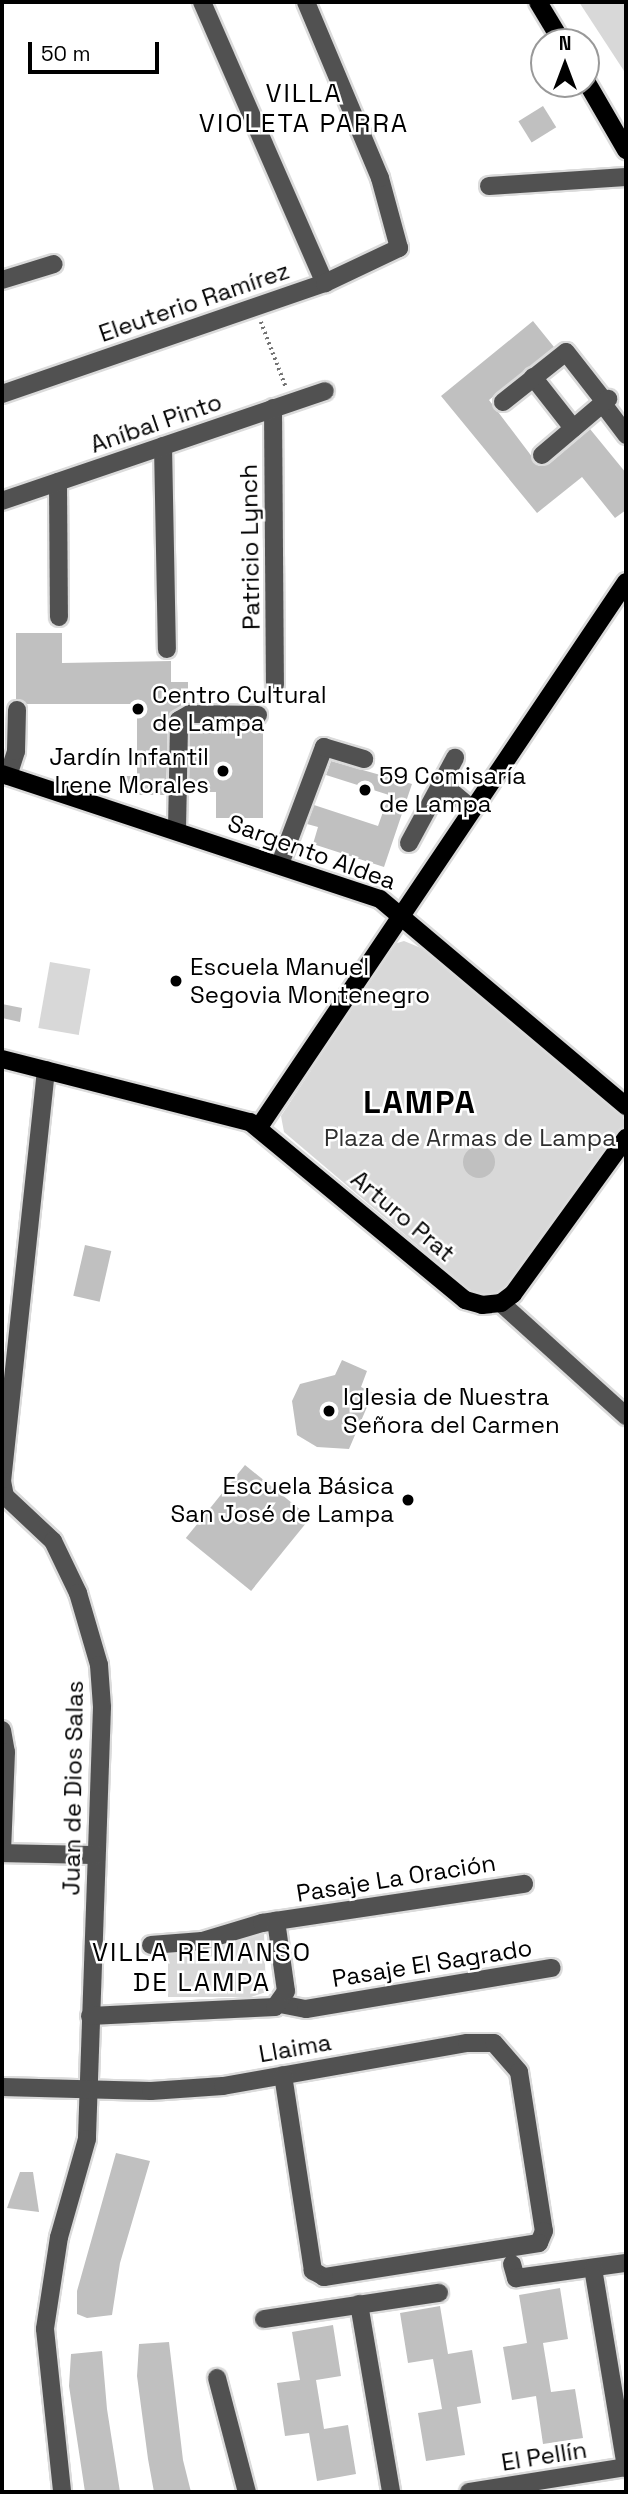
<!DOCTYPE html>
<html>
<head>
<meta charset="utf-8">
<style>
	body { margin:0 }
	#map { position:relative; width:628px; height:2494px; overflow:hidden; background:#fff; font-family:"Space Grotesk",sans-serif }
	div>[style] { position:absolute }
	.green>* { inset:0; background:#d8d8d8; transform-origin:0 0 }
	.building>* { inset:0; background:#c0c0c0; transform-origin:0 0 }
	.round { border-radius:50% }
	.path>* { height:3.5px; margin-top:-1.75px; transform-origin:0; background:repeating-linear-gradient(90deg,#737373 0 2px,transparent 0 5.5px) }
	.roads { filter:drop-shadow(2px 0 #dbdbdb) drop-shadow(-2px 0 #dbdbdb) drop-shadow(0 2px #dbdbdb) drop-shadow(0 -2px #dbdbdb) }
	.minor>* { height:18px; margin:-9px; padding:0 9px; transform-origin:9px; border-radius:9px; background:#515151 }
	.major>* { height:18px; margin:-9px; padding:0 9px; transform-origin:9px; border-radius:9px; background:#000 }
	.dots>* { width:19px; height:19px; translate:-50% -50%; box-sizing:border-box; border:4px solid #fff; border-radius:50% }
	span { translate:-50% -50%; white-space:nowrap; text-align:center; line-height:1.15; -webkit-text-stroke:5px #fff; paint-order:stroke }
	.street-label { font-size:24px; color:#000 }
	.poi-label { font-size:24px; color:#000 }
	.left { translate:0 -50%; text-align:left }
	.right { translate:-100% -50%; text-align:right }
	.park-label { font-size:24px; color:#2f2f2f }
	.neighbourhood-label { font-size:26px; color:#000; letter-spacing:2px }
	.district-label { font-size:32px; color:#000; font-weight:700; letter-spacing:2px }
	.frame { position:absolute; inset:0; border:4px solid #000; pointer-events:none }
	.north { position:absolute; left:530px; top:28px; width:70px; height:70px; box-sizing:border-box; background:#fff; border:2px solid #999; border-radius:50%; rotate:0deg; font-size:19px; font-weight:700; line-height:28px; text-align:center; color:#000 }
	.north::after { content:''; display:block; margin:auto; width:24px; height:32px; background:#000; clip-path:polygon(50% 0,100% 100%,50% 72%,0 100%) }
	.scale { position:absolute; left:28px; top:42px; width:131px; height:32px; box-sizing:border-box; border:4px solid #000; border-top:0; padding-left:9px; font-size:21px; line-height:24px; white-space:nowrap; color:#000; -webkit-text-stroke:5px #fff; paint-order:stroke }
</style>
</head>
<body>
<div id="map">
	<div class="green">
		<i style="clip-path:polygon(579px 2px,626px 2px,626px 74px)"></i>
		<i style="clip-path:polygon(404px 941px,421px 948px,622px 1113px,626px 1127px,505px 1289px,491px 1297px,476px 1295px,284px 1132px,281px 1116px,394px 944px)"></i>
		<i style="left:50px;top:962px;width:41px;height:67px;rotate:10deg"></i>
		<i style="clip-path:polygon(264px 1933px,266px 1992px,251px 1997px,168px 1997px,168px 1953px,220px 1947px)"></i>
	</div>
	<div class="building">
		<i style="left:543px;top:106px;width:25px;height:29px;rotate:58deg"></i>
		<i style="clip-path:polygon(533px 321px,554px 347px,489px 400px,539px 466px,549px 464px,590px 429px,626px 473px,626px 510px,615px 518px,582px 477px,537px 513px,441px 396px)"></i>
		<i style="clip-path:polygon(16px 633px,62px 633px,62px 663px,171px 661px,171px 682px,188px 682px,188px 703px,168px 719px,166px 795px,125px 795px,125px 776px,137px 776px,137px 704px,26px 704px,16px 699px)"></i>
		<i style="clip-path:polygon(190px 727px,263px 727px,263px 818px,216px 818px,216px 792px,189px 792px)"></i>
		<i style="clip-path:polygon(331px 761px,412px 784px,384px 867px,313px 844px,318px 827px,307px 824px,314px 805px,378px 826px,389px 795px,326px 775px)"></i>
		<i style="clip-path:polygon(2px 1004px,22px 1008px,20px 1022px,2px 1018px)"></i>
		<i class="round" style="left:463px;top:1146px;width:32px;height:32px"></i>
		<i style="left:85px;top:1245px;width:27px;height:52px;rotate:13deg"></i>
		<i style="clip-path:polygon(342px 1360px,367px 1371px,361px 1387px,373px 1393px,349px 1449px,317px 1447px,297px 1435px,292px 1401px,300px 1384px,335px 1375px)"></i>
		<i style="left:245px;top:1465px;width:84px;height:94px;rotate:39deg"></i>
		<i style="clip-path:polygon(116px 2153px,150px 2161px,120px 2263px,112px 2315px,87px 2318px,77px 2314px,77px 2291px)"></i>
		<i style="clip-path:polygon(20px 2172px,33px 2172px,39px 2212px,7px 2208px)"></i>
		<i style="clip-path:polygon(560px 2288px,568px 2339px,543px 2343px,551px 2392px,575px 2389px,583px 2438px,543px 2444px,536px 2396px,512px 2400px,503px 2347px,527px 2343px,519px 2295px)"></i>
		<i style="clip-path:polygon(440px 2306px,448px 2354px,472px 2350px,481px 2403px,457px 2407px,465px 2455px,426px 2461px,418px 2413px,442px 2409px,433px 2359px,408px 2363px,400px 2313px)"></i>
		<i style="clip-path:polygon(333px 2325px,341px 2376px,316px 2380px,324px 2429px,348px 2425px,356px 2474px,317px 2481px,309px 2433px,285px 2436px,277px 2383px,300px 2380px,292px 2332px)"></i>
		<i style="clip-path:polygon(169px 2342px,183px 2460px,191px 2492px,154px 2492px,148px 2459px,137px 2376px,139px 2344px)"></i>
		<i style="clip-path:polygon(102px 2351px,107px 2409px,120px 2492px,85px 2492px,69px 2386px,71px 2354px)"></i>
	</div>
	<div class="path">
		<i style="left:261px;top:322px;width:70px;rotate:69deg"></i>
	</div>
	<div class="roads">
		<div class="minor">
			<i style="left:202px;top:2px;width:307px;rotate:66.4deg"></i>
			<i style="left:489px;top:186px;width:137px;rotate:-3.8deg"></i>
			<i style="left:2px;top:280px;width:54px;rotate:-17.1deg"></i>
			<i style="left:533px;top:377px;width:65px;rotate:51.9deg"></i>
			<i style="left:2px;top:394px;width:342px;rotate:-19deg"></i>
			<i style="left:325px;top:283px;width:82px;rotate:-25.3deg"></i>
			<i style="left:399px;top:248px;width:73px;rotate:-105.2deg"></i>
			<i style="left:380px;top:178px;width:191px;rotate:-112.8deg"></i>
			<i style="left:503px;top:402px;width:80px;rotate:-38.4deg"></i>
			<i style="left:566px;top:352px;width:63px;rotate:52deg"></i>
			<i style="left:603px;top:404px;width:39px;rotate:53deg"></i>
			<i style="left:273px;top:408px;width:277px;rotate:89.6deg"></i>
			<i style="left:163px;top:446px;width:203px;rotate:88.9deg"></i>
			<i style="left:542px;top:455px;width:87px;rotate:-40.3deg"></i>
			<i style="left:58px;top:482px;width:135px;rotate:89.6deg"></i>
			<i style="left:2px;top:501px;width:341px;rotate:-18.8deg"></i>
			<i style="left:8px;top:776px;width:26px;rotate:-72deg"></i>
			<i style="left:16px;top:751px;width:41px;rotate:-88.6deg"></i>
			<i style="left:441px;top:783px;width:40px;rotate:40deg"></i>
			<i style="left:177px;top:829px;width:109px;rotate:-88.9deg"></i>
			<i style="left:179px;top:720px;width:13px;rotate:-29deg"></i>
			<i style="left:190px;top:714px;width:68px;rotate:0.8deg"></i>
			<i style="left:409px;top:843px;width:97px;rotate:-61.6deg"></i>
			<i style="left:280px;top:864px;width:125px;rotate:-69.4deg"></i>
			<i style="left:324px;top:747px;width:42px;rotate:16.7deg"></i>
			<i style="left:46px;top:1070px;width:413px;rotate:96.1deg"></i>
			<i style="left:2px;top:1481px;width:15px;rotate:79deg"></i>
			<i style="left:5px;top:1496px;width:66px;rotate:43.2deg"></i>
			<i style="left:53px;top:1541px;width:58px;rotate:64.3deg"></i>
			<i style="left:78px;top:1593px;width:75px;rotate:73.7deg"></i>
			<i style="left:99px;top:1665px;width:42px;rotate:85.9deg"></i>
			<i style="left:102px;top:1707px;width:432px;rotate:92deg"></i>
			<i style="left:87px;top:2139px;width:102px;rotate:105.9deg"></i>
			<i style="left:59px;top:2237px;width:93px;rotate:98.7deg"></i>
			<i style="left:45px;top:2329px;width:164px;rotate:84deg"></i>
			<i style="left:501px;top:1303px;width:169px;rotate:42.1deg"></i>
			<i style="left:2px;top:1730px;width:22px;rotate:80deg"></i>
			<i style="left:6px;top:1752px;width:99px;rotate:92.3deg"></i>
			<i style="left:2px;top:1853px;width:94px;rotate:1.2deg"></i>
			<i style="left:151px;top:1945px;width:51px;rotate:-4.5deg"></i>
			<i style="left:202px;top:1941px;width:63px;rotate:-16.7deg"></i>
			<i style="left:262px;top:1923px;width:265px;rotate:-8.5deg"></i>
			<i style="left:280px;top:2004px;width:26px;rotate:11deg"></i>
			<i style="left:306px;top:2009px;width:249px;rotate:-9.5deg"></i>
			<i style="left:90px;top:2016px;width:185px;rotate:-2.8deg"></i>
			<i style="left:275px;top:2007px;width:19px;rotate:-55deg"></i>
			<i style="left:286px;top:1991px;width:71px;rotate:-98.1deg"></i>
			<i style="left:2px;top:2087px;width:149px;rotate:1.5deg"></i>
			<i style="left:151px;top:2091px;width:72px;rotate:-4deg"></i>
			<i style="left:223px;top:2086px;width:248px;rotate:-10deg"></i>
			<i style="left:467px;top:2043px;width:27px"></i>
			<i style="left:494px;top:2043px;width:38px;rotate:49deg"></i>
			<i style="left:519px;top:2072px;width:161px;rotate:81.1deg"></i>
			<i style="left:544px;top:2231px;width:13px;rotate:113deg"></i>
			<i style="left:539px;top:2243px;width:218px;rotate:171deg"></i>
			<i style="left:324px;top:2277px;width:13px;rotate:-151deg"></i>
			<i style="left:313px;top:2271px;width:198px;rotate:-98.7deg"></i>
			<i style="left:512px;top:2264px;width:15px;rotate:74deg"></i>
			<i style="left:516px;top:2278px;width:111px;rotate:-7.8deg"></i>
			<i style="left:593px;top:2268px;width:203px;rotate:80.6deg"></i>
			<i style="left:359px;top:2304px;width:191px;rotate:80.3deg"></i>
			<i style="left:264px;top:2319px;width:177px;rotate:-8.5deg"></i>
			<i style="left:217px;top:2378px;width:118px;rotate:75.3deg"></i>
			<i style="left:469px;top:2492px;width:159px;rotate:-9deg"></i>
		</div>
		<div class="major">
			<i style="left:538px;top:2px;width:47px;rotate:59deg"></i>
			<i style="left:586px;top:81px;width:80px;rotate:59.9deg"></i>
			<i style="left:2px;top:774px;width:398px;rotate:18.3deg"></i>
			<i style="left:380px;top:899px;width:322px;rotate:40.1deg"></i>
			<i style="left:2px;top:1059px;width:256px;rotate:14.3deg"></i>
			<i style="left:250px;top:1122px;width:279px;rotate:39.6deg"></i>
			<i style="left:465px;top:1300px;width:18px;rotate:16deg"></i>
			<i style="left:482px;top:1305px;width:19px;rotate:-6deg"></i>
			<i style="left:501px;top:1303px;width:15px;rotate:-37deg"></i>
			<i style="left:513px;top:1294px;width:193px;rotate:-54.1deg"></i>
			<i style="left:259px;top:1127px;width:657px;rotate:-56.04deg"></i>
		</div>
	</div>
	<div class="dots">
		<i style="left:138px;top:709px;background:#000"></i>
		<i style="left:223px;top:771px;background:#000"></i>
		<i style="left:365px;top:790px;background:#000"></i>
		<i style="left:176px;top:981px;background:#000"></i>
		<i style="left:329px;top:1411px;background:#000"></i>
		<i style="left:408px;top:1500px;background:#000"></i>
	</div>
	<div class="street-label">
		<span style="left:194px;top:302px;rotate:-19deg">Eleuterio Ramírez</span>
		<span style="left:156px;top:423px;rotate:-19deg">Aníbal Pinto</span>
		<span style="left:250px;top:547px;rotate:-91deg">Patricio Lynch</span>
		<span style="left:312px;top:852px;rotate:20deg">Sargento Aldea</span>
		<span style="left:403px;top:1216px;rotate:40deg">Arturo Prat</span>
		<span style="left:73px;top:1788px;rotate:-89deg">Juan de Dios Salas</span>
		<span style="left:396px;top:1878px;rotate:-9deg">Pasaje La Oración</span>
		<span style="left:432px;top:1963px;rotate:-9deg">Pasaje El Sagrado</span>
		<span style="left:295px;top:2048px;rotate:-10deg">Llaima</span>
		<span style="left:544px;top:2456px;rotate:-9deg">El Pellín</span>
	</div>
	<div class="poi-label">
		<span class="left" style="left:152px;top:709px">Centro Cultural<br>de Lampa</span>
		<span class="right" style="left:209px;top:771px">Jardín Infantil<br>Irene Morales</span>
		<span class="left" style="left:379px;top:790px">59 Comisaría<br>de Lampa</span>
		<span class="left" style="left:190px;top:981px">Escuela Manuel<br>Segovia Montenegro</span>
		<span class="left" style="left:343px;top:1411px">Iglesia de Nuestra<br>Señora del Carmen</span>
		<span class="right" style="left:394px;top:1500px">Escuela Básica<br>San José de Lampa</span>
	</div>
	<div class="park-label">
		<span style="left:470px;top:1138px">Plaza de Armas de Lampa</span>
	</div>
	<div class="neighbourhood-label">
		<span style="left:304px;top:109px">VILLA<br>VIOLETA PARRA</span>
		<span style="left:202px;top:1968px">VILLA REMANSO<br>DE LAMPA</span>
	</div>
	<div class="district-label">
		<span style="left:420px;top:1102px">LAMPA</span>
	</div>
	<div class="frame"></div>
	<div class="north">N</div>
	<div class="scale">50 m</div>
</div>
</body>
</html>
